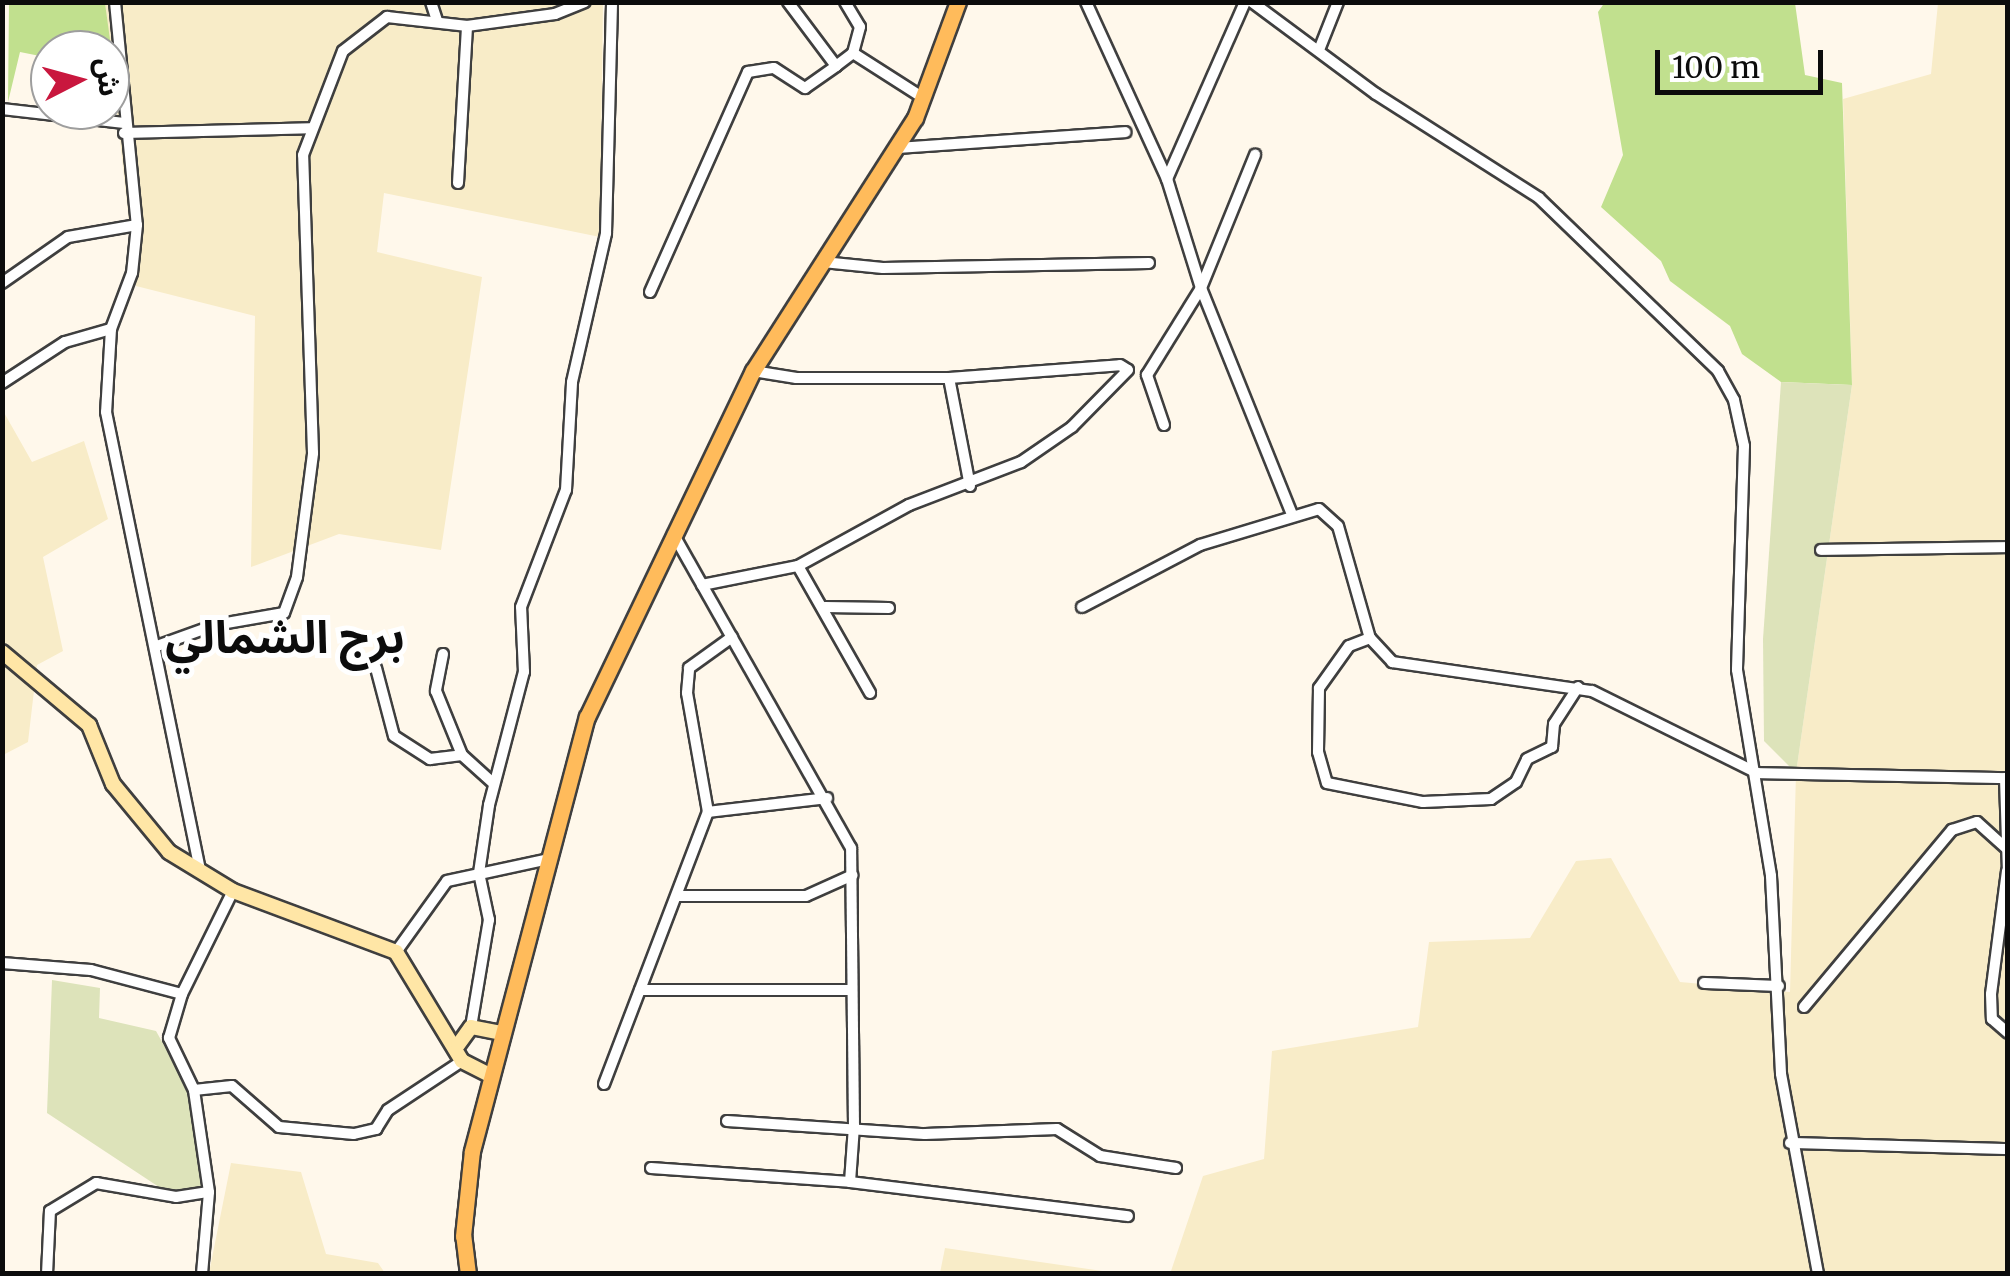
<!DOCTYPE html>
<html>
<head>
<meta charset="utf-8">
<style>
	body { margin:0 }
	#map { position:relative; width:2010px; height:1276px; overflow:hidden; background:#fff8eb; font-family:Merriweather,"Noto Sans Arabic",serif }
	div>[style] { position:absolute }
	.farmland>* { inset:0; background:#f8ecc8 }
	.forest>* { inset:0; background:#c1e08e }
	.cemetery>* { inset:0; background:#dde3ba }
	.roads { filter:drop-shadow(2px 0 #3f3f3f) drop-shadow(-2px 0 #3f3f3f) drop-shadow(0 2px #3f3f3f) drop-shadow(0 -2px #3f3f3f) }
	.street>* { height:10px; margin:-5px; padding:0 5px; transform-origin:5px; border-radius:5px; background:#fff }
	.secondary>* { height:14px; margin:-7px; padding:0 7px; transform-origin:7px; border-radius:7px; background:#ffe6a6 }
	.primary>* { height:15px; margin:-7.5px; padding:0 7.5px; transform-origin:7.5px; border-radius:7.5px; background:#ffbb5b }
	span { translate:-50% -50%; white-space:nowrap; text-align:center; line-height:1.15; -webkit-text-stroke:10px #fff; paint-order:stroke }
	.district-label { font-size:45px; color:#0c0c0c; font-weight:700 }
	.frame { position:absolute; inset:0; border:5px solid #0c0c0c; pointer-events:none }
	.north { position:absolute; left:30px; top:30px; width:100px; height:100px; box-sizing:border-box; background:#fff; border:2px solid #9e9e9e; border-radius:50%; rotate:84deg; font-size:28px; font-weight:700; line-height:40px; text-align:center; color:#0c0c0c }
	.north::after { content:''; display:block; margin:auto; width:35px; height:45px; background:#c9173e; clip-path:polygon(50% 0,100% 100%,50% 72%,0 100%) }
	.scale { position:absolute; left:1655px; top:50px; width:168px; height:45px; box-sizing:border-box; border:5px solid #0c0c0c; border-top:0; padding-left:12px; font-size:30px; line-height:35px; white-space:nowrap; color:#0c0c0c; -webkit-text-stroke:8px #fff; paint-order:stroke }
</style>
</head>
<body>
<div id="map">
	<div class="farmland">
		<i style="clip-path:polygon(105px 3px,603px 3px,600px 237px,384px 193px,377px 252px,482px 277px,441px 550px,339px 534px,251px 567px,255px 316px,136px 286px)"></i>
		<i style="clip-path:polygon(1938px 3px,2007px 3px,2008px 774px,1999px 777px,2008px 871px,2007px 1273px,1170px 1274px,1203px 1176px,1264px 1159px,1272px 1051px,1418px 1027px,1429px 942px,1530px 938px,1576px 861px,1611px 858px,1680px 982px,1790px 992px,1796px 773px,1852px 385px,1843px 99px,1931px 74px)"></i>
		<i style="clip-path:polygon(2px 409px,32px 462px,84px 441px,108px 519px,43px 557px,63px 651px,37px 665px,28px 742px,3px 755px)"></i>
		<i style="clip-path:polygon(231px 1163px,301px 1172px,326px 1254px,378px 1263px,385px 1273px,209px 1273px)"></i>
		<i style="clip-path:polygon(945px 1248px,1116px 1273px,940px 1273px)"></i>
	</div>
	<div class="forest">
		<i style="clip-path:polygon(1605px 2px,1795px 3px,1805px 75px,1842px 83px,1852px 385px,1781px 382px,1742px 354px,1730px 326px,1670px 281px,1661px 261px,1601px 207px,1623px 155px,1598px 12px)"></i>
		<i style="clip-path:polygon(9px 3px,105px 3px,114px 69px,110px 50px,50px 50px,50px 58px,20px 52px,8px 102px)"></i>
	</div>
	<div class="cemetery">
		<i style="clip-path:polygon(1781px 382px,1852px 385px,1796px 773px,1764px 741px,1763px 639px)"></i>
		<i style="clip-path:polygon(52px 980px,100px 988px,99px 1018px,156px 1031px,189px 1090px,204px 1188px,165px 1191px,47px 1113px)"></i>
	</div>
	<div class="roads">
		<div class="street">
			<i style="left:115px;top:2px;width:224px;rotate:84.4deg"></i>
			<i style="left:137px;top:225px;width:48px;rotate:95.9deg"></i>
			<i style="left:132px;top:273px;width:60px;rotate:110.6deg"></i>
			<i style="left:111px;top:329px;width:83px;rotate:93.4deg"></i>
			<i style="left:106px;top:412px;width:467px;rotate:78.4deg"></i>
			<i style="left:431px;top:2px;width:20px;rotate:72deg"></i>
			<i style="left:788px;top:2px;width:80px;rotate:53.1deg"></i>
			<i style="left:836px;top:66px;width:21px;rotate:-37deg"></i>
			<i style="left:853px;top:53px;width:85px;rotate:32.6deg"></i>
			<i style="left:845px;top:2px;width:29px;rotate:59deg"></i>
			<i style="left:860px;top:27px;width:27px;rotate:105deg"></i>
			<i style="left:1086px;top:2px;width:195px;rotate:65.4deg"></i>
			<i style="left:1167px;top:179px;width:114px;rotate:72.7deg"></i>
			<i style="left:1201px;top:288px;width:244px;rotate:68.1deg"></i>
			<i style="left:1252px;top:2px;width:154px;rotate:36.6deg"></i>
			<i style="left:1376px;top:94px;width:193px;rotate:32.5deg"></i>
			<i style="left:1539px;top:198px;width:249px;rotate:44deg"></i>
			<i style="left:1718px;top:371px;width:33px;rotate:61deg"></i>
			<i style="left:1734px;top:400px;width:47px;rotate:77.7deg"></i>
			<i style="left:1744px;top:446px;width:224px;rotate:91.8deg"></i>
			<i style="left:1737px;top:670px;width:209px;rotate:80.6deg"></i>
			<i style="left:1771px;top:876px;width:198px;rotate:87.1deg"></i>
			<i style="left:1781px;top:1074px;width:203px;rotate:79.5deg"></i>
			<i style="left:1319px;top:50px;width:52px;rotate:-68.4deg"></i>
			<i style="left:2px;top:109px;width:123px;rotate:6.5deg"></i>
			<i style="left:124px;top:133px;width:186px;rotate:-1.5deg"></i>
			<i style="left:899px;top:148px;width:227px;rotate:-4deg"></i>
			<i style="left:1167px;top:179px;width:193px;rotate:-66.2deg"></i>
			<i style="left:458px;top:183px;width:157px;rotate:-86.7deg"></i>
			<i style="left:823px;top:262px;width:60px;rotate:5.7deg"></i>
			<i style="left:883px;top:268px;width:266px;rotate:-1.1deg"></i>
			<i style="left:2px;top:283px;width:80px;rotate:-34.9deg"></i>
			<i style="left:68px;top:237px;width:70px;rotate:-9.9deg"></i>
			<i style="left:650px;top:292px;width:241px;rotate:-66deg"></i>
			<i style="left:748px;top:72px;width:26px;rotate:-9deg"></i>
			<i style="left:774px;top:68px;width:37px;rotate:33deg"></i>
			<i style="left:805px;top:88px;width:38px;rotate:-35deg"></i>
			<i style="left:753px;top:371px;width:44px;rotate:9.2deg"></i>
			<i style="left:796px;top:378px;width:153px"></i>
			<i style="left:949px;top:378px;width:171px;rotate:-4.3deg"></i>
			<i style="left:1120px;top:365px;width:9px;rotate:32deg"></i>
			<i style="left:1128px;top:370px;width:80px;rotate:134.5deg"></i>
			<i style="left:1072px;top:427px;width:62px;rotate:145.5deg"></i>
			<i style="left:1021px;top:462px;width:120px;rotate:159deg"></i>
			<i style="left:909px;top:505px;width:127px;rotate:151.2deg"></i>
			<i style="left:949px;top:378px;width:110px;rotate:79deg"></i>
			<i style="left:2px;top:383px;width:75px;rotate:-33.1deg"></i>
			<i style="left:65px;top:342px;width:48px;rotate:-15.8deg"></i>
			<i style="left:1164px;top:425px;width:53px;rotate:-108.8deg"></i>
			<i style="left:1147px;top:375px;width:102px;rotate:-58.2deg"></i>
			<i style="left:1201px;top:288px;width:144px;rotate:-67.9deg"></i>
			<i style="left:1821px;top:550px;width:187px;rotate:-0.9deg"></i>
			<i style="left:702px;top:585px;width:98px;rotate:-11.2deg"></i>
			<i style="left:798px;top:566px;width:146px;rotate:60.4deg"></i>
			<i style="left:825px;top:607px;width:64px;rotate:0.9deg"></i>
			<i style="left:1082px;top:607px;width:133px;rotate:-27.7deg"></i>
			<i style="left:1200px;top:545px;width:124px;rotate:-16.8deg"></i>
			<i style="left:1319px;top:509px;width:25px;rotate:42deg"></i>
			<i style="left:1338px;top:526px;width:116px;rotate:74.1deg"></i>
			<i style="left:1370px;top:638px;width:33px;rotate:47deg"></i>
			<i style="left:1392px;top:662px;width:202px;rotate:8.3deg"></i>
			<i style="left:1592px;top:691px;width:184px;rotate:26.4deg"></i>
			<i style="left:1757px;top:773px;width:248px;rotate:1.2deg"></i>
			<i style="left:2005px;top:778px;width:93px;rotate:88.2deg"></i>
			<i style="left:1370px;top:638px;width:22px;rotate:159deg"></i>
			<i style="left:1349px;top:646px;width:52px;rotate:125.5deg"></i>
			<i style="left:1319px;top:688px;width:64px;rotate:90.9deg"></i>
			<i style="left:1318px;top:752px;width:32px;rotate:74deg"></i>
			<i style="left:1327px;top:783px;width:98px;rotate:11.2deg"></i>
			<i style="left:1423px;top:802px;width:68px;rotate:-2.5deg"></i>
			<i style="left:1491px;top:799px;width:30px;rotate:-34deg"></i>
			<i style="left:1516px;top:782px;width:25px;rotate:-64deg"></i>
			<i style="left:1527px;top:759px;width:28px;rotate:-26deg"></i>
			<i style="left:1552px;top:747px;width:23px;rotate:-85deg"></i>
			<i style="left:1554px;top:724px;width:44px;rotate:-57deg"></i>
			<i style="left:157px;top:646px;width:62px;rotate:-19.9deg"></i>
			<i style="left:215px;top:625px;width:70px;rotate:-9.9deg"></i>
			<i style="left:284px;top:613px;width:38px;rotate:-70deg"></i>
			<i style="left:297px;top:577px;width:125px;rotate:-82.6deg"></i>
			<i style="left:313px;top:453px;width:298px;rotate:-91.9deg"></i>
			<i style="left:303px;top:155px;width:111px;rotate:-69deg"></i>
			<i style="left:343px;top:51px;width:56px;rotate:-37.7deg"></i>
			<i style="left:387px;top:17px;width:81px;rotate:6.4deg"></i>
			<i style="left:467px;top:26px;width:89px;rotate:-7.8deg"></i>
			<i style="left:555px;top:14px;width:32px;rotate:-22deg"></i>
			<i style="left:443px;top:654px;width:38px;rotate:101deg"></i>
			<i style="left:436px;top:691px;width:69px;rotate:67.9deg"></i>
			<i style="left:462px;top:755px;width:42px;rotate:42.1deg"></i>
			<i style="left:376px;top:668px;width:70px;rotate:75.2deg"></i>
			<i style="left:394px;top:736px;width:43px;rotate:32.6deg"></i>
			<i style="left:430px;top:759px;width:32px;rotate:-7deg"></i>
			<i style="left:708px;top:812px;width:120px;rotate:-6.7deg"></i>
			<i style="left:2007px;top:871px;width:124px;rotate:97.4deg"></i>
			<i style="left:1991px;top:994px;width:25px;rotate:88deg"></i>
			<i style="left:1992px;top:1019px;width:21px;rotate:41deg"></i>
			<i style="left:677px;top:896px;width:129px"></i>
			<i style="left:806px;top:896px;width:51px;rotate:-24.1deg"></i>
			<i style="left:396px;top:952px;width:87px;rotate:-54.3deg"></i>
			<i style="left:447px;top:881px;width:99px;rotate:-12.2deg"></i>
			<i style="left:2px;top:963px;width:89px;rotate:4.5deg"></i>
			<i style="left:91px;top:970px;width:94px;rotate:14.8deg"></i>
			<i style="left:1704px;top:983px;width:75px;rotate:2.3deg"></i>
			<i style="left:640px;top:990px;width:211px"></i>
			<i style="left:1804px;top:1007px;width:231px;rotate:-50.1deg"></i>
			<i style="left:1952px;top:830px;width:26px;rotate:-18deg"></i>
			<i style="left:1977px;top:822px;width:39px;rotate:42deg"></i>
			<i style="left:471px;top:1027px;width:109px;rotate:-80.5deg"></i>
			<i style="left:489px;top:920px;width:48px;rotate:-102deg"></i>
			<i style="left:479px;top:873px;width:69px;rotate:-81.6deg"></i>
			<i style="left:489px;top:805px;width:138px;rotate:-75.3deg"></i>
			<i style="left:524px;top:672px;width:65px;rotate:-92.6deg"></i>
			<i style="left:521px;top:607px;width:125px;rotate:-69deg"></i>
			<i style="left:566px;top:490px;width:108px;rotate:-86.8deg"></i>
			<i style="left:572px;top:382px;width:153px;rotate:-77.1deg"></i>
			<i style="left:606px;top:233px;width:231px;rotate:-88.5deg"></i>
			<i style="left:604px;top:1084px;width:291px;rotate:-69.1deg"></i>
			<i style="left:708px;top:812px;width:121px;rotate:-100deg"></i>
			<i style="left:687px;top:693px;width:25px;rotate:-85deg"></i>
			<i style="left:689px;top:668px;width:53px;rotate:-35.8deg"></i>
			<i style="left:194px;top:1090px;width:38px;rotate:-6deg"></i>
			<i style="left:232px;top:1086px;width:62px;rotate:41.1deg"></i>
			<i style="left:279px;top:1127px;width:75px;rotate:5.3deg"></i>
			<i style="left:354px;top:1134px;width:23px;rotate:-13deg"></i>
			<i style="left:376px;top:1129px;width:22px;rotate:-58deg"></i>
			<i style="left:388px;top:1110px;width:89px;rotate:-33.5deg"></i>
			<i style="left:727px;top:1121px;width:198px;rotate:3.8deg"></i>
			<i style="left:925px;top:1134px;width:132px;rotate:-2.2deg"></i>
			<i style="left:1057px;top:1129px;width:51px;rotate:32.1deg"></i>
			<i style="left:1100px;top:1156px;width:77px;rotate:9deg"></i>
			<i style="left:1790px;top:1143px;width:218px;rotate:1.6deg"></i>
			<i style="left:651px;top:1168px;width:199px;rotate:4deg"></i>
			<i style="left:850px;top:1182px;width:56px;rotate:-85.9deg"></i>
			<i style="left:854px;top:1126px;width:278px;rotate:-90.6deg"></i>
			<i style="left:851px;top:848px;width:361px;rotate:-119.5deg"></i>
			<i style="left:850px;top:1182px;width:280px;rotate:7deg"></i>
			<i style="left:47px;top:1274px;width:63px;rotate:-87.3deg"></i>
			<i style="left:50px;top:1211px;width:54px;rotate:-31.3deg"></i>
			<i style="left:96px;top:1183px;width:81px;rotate:9.9deg"></i>
			<i style="left:176px;top:1197px;width:33px;rotate:-9deg"></i>
			<i style="left:202px;top:1274px;width:82px;rotate:-85.1deg"></i>
			<i style="left:209px;top:1192px;width:103px;rotate:-98.4deg"></i>
			<i style="left:194px;top:1090px;width:58px;rotate:-115.7deg"></i>
			<i style="left:169px;top:1038px;width:46px;rotate:-73.5deg"></i>
			<i style="left:182px;top:994px;width:115px;rotate:-63.7deg"></i>
		</div>
		<div class="secondary">
			<i style="left:2px;top:652px;width:114px;rotate:40deg"></i>
			<i style="left:89px;top:725px;width:64px;rotate:67.9deg"></i>
			<i style="left:113px;top:784px;width:88px;rotate:50.5deg"></i>
			<i style="left:169px;top:852px;width:75px;rotate:31.4deg"></i>
			<i style="left:233px;top:891px;width:174px;rotate:20.5deg"></i>
			<i style="left:396px;top:952px;width:127px;rotate:58.8deg"></i>
			<i style="left:462px;top:1061px;width:31px;rotate:27deg"></i>
			<i style="left:458px;top:1045px;width:22px;rotate:-54deg"></i>
			<i style="left:471px;top:1027px;width:33px;rotate:11deg"></i>
		</div>
		<div class="primary">
			<i style="left:468px;top:1274px;width:38px;rotate:-97deg"></i>
			<i style="left:463px;top:1236px;width:85px;rotate:-84deg"></i>
			<i style="left:472px;top:1151px;width:449px;rotate:-75.2deg"></i>
			<i style="left:587px;top:717px;width:384px;rotate:-64.4deg"></i>
			<i style="left:753px;top:371px;width:300px;rotate:-57.4deg"></i>
			<i style="left:915px;top:118px;width:124px;rotate:-69.7deg"></i>
		</div>
	</div>
	<div class="district-label">
		<span style="left:285px;top:638px">برج الشمالي</span>
	</div>
	<div class="frame"></div>
	<div class="north">ش</div>
	<div class="scale">100 m</div>
</div>
</body>
</html>
